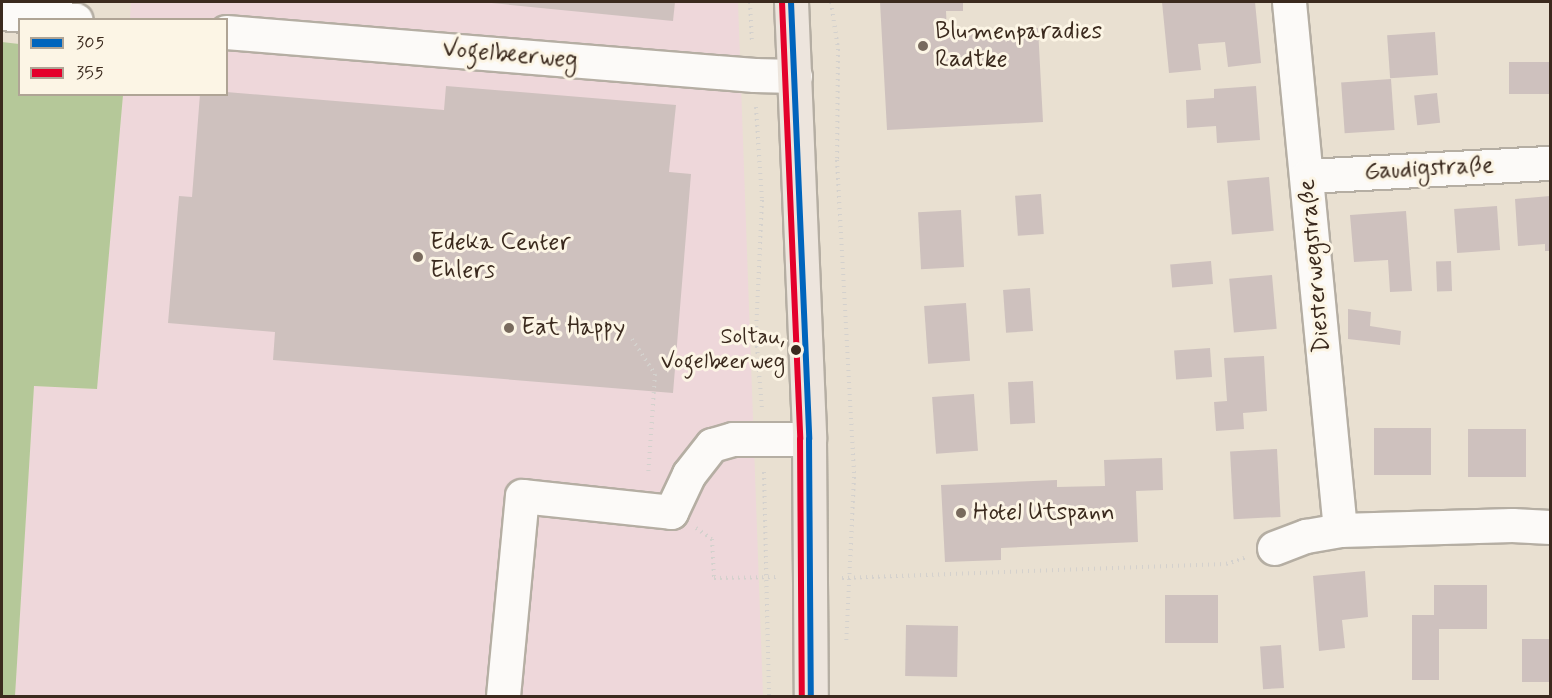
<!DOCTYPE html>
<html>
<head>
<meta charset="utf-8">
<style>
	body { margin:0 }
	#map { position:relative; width:1552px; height:698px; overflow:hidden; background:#e9e0d1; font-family:Mynerve,sans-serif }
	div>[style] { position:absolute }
	.built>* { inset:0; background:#eed7da }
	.forest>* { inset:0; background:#b5c899 }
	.building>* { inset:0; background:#cec1be; transform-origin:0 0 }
	.path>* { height:4px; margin-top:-2px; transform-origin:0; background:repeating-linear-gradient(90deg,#d4d1cd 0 1.5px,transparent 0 6px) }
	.roads { filter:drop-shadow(2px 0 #b5aea3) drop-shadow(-2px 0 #b5aea3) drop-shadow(0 2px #b5aea3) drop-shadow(0 -2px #b5aea3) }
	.minor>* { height:33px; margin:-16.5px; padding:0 16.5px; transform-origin:16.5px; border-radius:16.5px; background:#fcfaf8 }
	.major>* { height:33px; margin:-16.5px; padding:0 16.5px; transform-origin:16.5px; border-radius:16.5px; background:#ede5dd }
	.bus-1>* { height:6px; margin:-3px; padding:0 3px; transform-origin:3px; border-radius:3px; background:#0065bd }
	.bus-2>* { height:6px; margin:-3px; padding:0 3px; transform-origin:3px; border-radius:3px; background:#e4002b }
	.dots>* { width:16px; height:16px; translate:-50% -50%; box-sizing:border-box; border:3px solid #fcf5e5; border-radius:50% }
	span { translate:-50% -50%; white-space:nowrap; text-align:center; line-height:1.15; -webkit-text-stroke:6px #fcf5e5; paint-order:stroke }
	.bus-label { font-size:22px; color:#3b2a1e }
	.right { translate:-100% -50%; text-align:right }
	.poi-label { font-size:24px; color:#3b2a1e }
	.left { translate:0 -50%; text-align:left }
	.street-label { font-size:24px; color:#3b2a1e }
	.frame { position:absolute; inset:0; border:3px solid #3b2a1e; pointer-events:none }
	.legend { position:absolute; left:18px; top:18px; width:210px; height:78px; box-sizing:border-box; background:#fcf5e5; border:2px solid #afa495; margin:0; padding:8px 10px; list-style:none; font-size:18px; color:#3b2a1e }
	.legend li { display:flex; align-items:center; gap:12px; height:30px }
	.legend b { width:30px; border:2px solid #afa495 }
</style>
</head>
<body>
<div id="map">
	<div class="built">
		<i style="clip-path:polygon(131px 2px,738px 2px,763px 696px,15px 696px,34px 386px,97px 389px,123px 95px,226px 94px,226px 20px,130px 19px)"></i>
	</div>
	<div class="forest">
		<i style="clip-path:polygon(2px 42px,19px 44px,20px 94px,123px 95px,97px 389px,34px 386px,15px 696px,2px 696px)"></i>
	</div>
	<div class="building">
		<i style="clip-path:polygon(481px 2px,675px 2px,673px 21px)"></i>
		<i style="clip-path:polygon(880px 2px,963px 2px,963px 11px,946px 11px,947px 32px,1038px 28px,1043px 122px,887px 130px)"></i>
		<i style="clip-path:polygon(1162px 2px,1255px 2px,1261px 63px,1228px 67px,1225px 42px,1198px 44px,1201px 70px,1169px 73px)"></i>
		<i style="left:1435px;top:32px;width:43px;height:48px;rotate:86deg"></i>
		<i style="left:1550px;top:62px;width:32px;height:41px;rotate:90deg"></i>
		<i style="left:1391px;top:79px;width:51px;height:50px;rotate:86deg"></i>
		<i style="clip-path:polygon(446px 86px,676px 105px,669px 172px,691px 174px,673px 393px,273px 360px,275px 332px,168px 323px,179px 196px,192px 197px,200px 94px,226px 94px,226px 92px,444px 110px)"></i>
		<i style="clip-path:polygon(1256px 86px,1260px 140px,1217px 143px,1216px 126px,1187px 128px,1186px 100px,1214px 98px,1214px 89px)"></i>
		<i style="left:1437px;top:93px;width:30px;height:23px;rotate:84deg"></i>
		<i style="left:1269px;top:177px;width:54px;height:42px;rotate:85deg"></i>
		<i style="left:1041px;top:194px;width:40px;height:26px;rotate:86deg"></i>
		<i style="clip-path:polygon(1550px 196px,1550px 251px,1545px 251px,1545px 244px,1518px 246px,1515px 199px)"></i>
		<i style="left:1497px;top:206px;width:44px;height:43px;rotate:86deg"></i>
		<i style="left:961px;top:210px;width:57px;height:43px;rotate:87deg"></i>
		<i style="clip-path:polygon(1406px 211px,1412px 291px,1390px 292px,1388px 260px,1354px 262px,1350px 215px)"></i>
		<i style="left:1211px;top:261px;width:23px;height:41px;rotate:85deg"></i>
		<i style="left:1451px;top:261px;width:30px;height:15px;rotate:88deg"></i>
		<i style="left:1272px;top:275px;width:54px;height:43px;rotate:85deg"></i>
		<i style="left:1030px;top:288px;width:43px;height:27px;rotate:86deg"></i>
		<i style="left:966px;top:303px;width:58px;height:42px;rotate:86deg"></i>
		<i style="clip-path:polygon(1348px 309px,1371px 312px,1370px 326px,1401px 331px,1400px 345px,1348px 339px)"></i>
		<i style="left:1210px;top:348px;width:29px;height:36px;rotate:86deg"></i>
		<i style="clip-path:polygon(1264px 356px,1267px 411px,1243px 413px,1244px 429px,1216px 431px,1214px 402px,1227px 401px,1224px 358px)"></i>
		<i style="left:1033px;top:381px;width:42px;height:25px;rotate:87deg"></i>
		<i style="left:974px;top:394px;width:57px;height:42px;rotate:86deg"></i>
		<i style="left:1374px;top:428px;width:57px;height:47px"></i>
		<i style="left:1468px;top:429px;width:58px;height:48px"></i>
		<i style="left:1277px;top:449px;width:68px;height:47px;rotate:87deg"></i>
		<i style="clip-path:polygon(1162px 458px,1163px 490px,1136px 491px,1138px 542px,1001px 548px,1001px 560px,945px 562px,941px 485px,1057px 480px,1057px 487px,1105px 486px,1104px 460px)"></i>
		<i style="clip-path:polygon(1365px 571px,1368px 617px,1342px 620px,1345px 648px,1319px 651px,1313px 576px)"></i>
		<i style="clip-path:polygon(1434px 585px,1487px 585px,1487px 629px,1439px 629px,1439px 680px,1412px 680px,1412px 615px,1434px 615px)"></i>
		<i style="left:1165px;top:595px;width:53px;height:48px"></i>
		<i style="left:906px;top:625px;width:52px;height:51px;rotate:1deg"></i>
		<i style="left:1550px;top:639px;width:43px;height:28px;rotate:90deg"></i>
		<i style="left:1281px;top:645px;width:43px;height:21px;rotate:86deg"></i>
	</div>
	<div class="path">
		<i style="left:750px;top:2px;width:41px;rotate:87.2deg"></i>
		<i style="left:831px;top:2px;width:48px;rotate:81.5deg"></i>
		<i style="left:838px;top:49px;width:111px;rotate:90.5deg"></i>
		<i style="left:837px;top:160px;width:317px;rotate:86.9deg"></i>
		<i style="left:854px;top:477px;width:168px;rotate:92.7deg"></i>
		<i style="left:756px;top:107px;width:93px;rotate:86.3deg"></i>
		<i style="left:762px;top:200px;width:134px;rotate:92.6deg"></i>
		<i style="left:756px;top:334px;width:74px;rotate:85.4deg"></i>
		<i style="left:632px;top:339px;width:42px;rotate:56.7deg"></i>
		<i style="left:655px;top:374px;width:102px;rotate:93.9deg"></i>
		<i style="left:764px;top:472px;width:224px;rotate:88.7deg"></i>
		<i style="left:696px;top:528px;width:19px;rotate:35deg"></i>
		<i style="left:712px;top:539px;width:39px;rotate:87deg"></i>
		<i style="left:714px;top:578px;width:64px;rotate:-0.9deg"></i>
		<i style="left:842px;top:578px;width:384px;rotate:-2.1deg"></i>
		<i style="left:1226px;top:564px;width:20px;rotate:-18deg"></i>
	</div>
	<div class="roads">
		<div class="minor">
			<i style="left:1289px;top:2px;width:530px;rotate:84.48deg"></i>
			<i style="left:2px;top:13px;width:74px;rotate:5.4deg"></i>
			<i style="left:226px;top:32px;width:530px;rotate:4.66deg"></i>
			<i style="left:754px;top:75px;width:41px;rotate:1.4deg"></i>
			<i style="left:1307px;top:176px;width:243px;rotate:-3.1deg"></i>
			<i style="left:1274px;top:548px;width:34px;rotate:-21deg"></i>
			<i style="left:1306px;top:536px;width:35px;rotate:-10deg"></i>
			<i style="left:1340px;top:530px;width:172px;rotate:-1.7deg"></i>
			<i style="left:1512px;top:525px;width:38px;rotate:3deg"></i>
			<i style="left:503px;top:696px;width:201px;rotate:-84.6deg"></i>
			<i style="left:522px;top:496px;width:150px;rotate:6.1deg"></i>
			<i style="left:671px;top:512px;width:42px;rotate:-64.7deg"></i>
			<i style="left:689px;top:474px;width:37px;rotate:-52deg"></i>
			<i style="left:712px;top:445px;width:22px;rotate:-16deg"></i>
			<i style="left:733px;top:439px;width:76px"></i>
		</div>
		<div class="major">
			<i style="left:791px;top:2px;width:437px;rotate:87.6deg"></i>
			<i style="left:809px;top:439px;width:257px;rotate:89.6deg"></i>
		</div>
	</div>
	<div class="bus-1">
		<i style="left:791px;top:2px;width:437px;rotate:87.6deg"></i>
		<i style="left:809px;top:439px;width:257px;rotate:89.6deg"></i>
	</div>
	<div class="bus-2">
		<i style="left:782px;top:2px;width:437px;rotate:87.6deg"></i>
		<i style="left:800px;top:439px;width:257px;rotate:89.6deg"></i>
	</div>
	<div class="dots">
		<i style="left:923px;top:46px;background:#786a5d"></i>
		<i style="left:418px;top:257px;background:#786a5d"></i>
		<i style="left:509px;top:328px;background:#786a5d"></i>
		<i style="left:796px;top:350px;background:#3b2a1e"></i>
		<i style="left:961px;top:513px;background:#786a5d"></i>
	</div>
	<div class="bus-label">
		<span class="right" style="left:785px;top:350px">Soltau,<br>Vogelbeerweg</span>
	</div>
	<div class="poi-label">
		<span class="left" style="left:935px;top:46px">Blumenparadies<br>Radtke</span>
		<span class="left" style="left:430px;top:257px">Edeka Center<br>Ehlers</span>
		<span class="left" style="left:521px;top:328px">Eat Happy</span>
		<span class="left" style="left:973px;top:513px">Hotel Utspann</span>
	</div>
	<div class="street-label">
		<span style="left:510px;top:55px;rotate:5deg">Vogelbeerweg</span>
		<span style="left:1429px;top:169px;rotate:-3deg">Gaudigstraße</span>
		<span style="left:1315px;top:266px;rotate:-95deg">Diesterwegstraße</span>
	</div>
	<div class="frame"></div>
	<ul class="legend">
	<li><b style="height:8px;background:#0065bd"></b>305</li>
	<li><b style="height:8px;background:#e4002b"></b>355</li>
	</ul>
</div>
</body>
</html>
